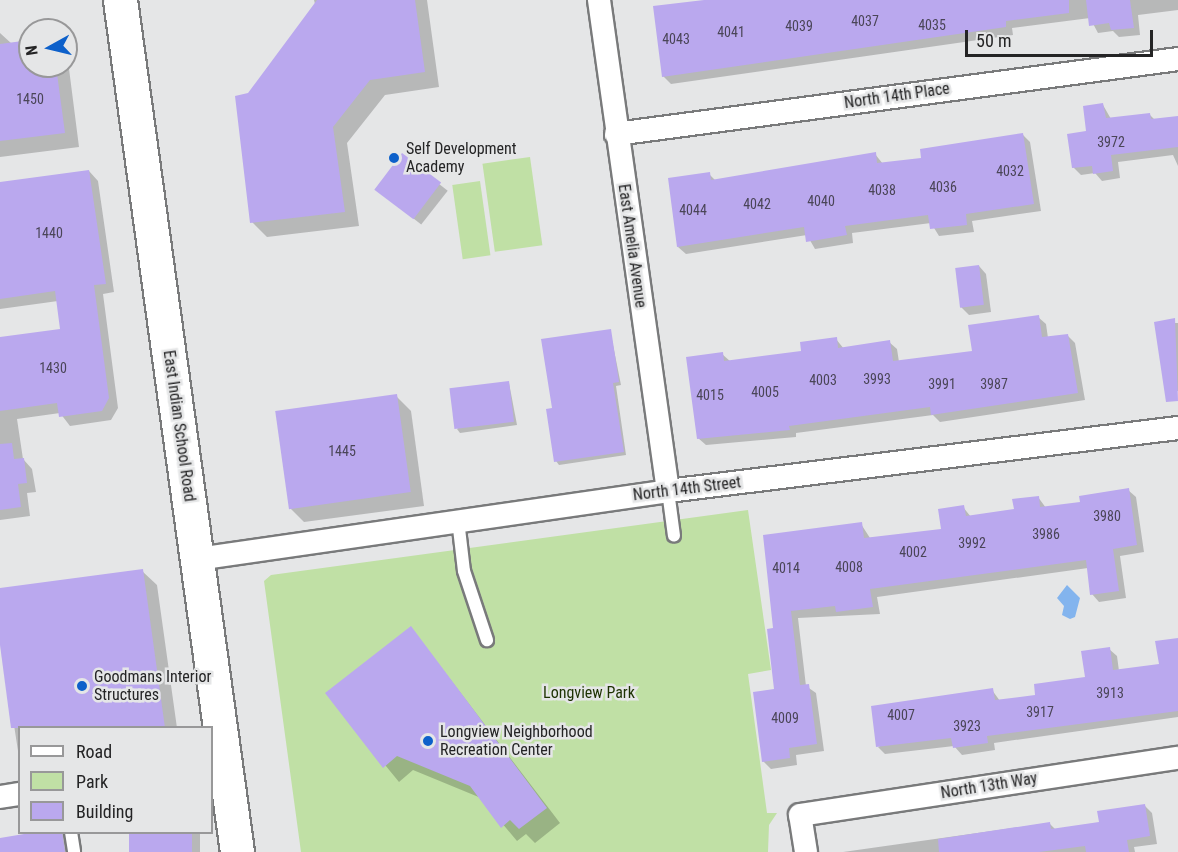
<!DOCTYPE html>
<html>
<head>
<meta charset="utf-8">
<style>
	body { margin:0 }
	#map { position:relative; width:1178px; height:852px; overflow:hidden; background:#e5e6e7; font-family:"Roboto Condensed",sans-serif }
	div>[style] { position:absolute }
	.green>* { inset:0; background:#c0e0a5; transform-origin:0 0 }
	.water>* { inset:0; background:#83b4ee }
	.shadow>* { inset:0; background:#0003; transform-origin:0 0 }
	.building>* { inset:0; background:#baa8ee; transform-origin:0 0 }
	.roads { filter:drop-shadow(2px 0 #797a7b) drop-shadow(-2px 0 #797a7b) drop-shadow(0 2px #797a7b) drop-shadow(0 -2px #797a7b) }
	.lane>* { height:12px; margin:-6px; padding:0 6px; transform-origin:6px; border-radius:6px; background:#fff }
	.street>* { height:22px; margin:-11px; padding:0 11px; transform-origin:11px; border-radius:11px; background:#fff }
	.secondary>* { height:33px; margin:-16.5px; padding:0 16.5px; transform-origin:16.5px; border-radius:16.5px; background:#fff }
	.dots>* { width:16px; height:16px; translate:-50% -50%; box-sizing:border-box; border:3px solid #e5e6e7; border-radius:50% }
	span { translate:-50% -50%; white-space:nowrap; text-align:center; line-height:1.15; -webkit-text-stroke:5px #e5e6e7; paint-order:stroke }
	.number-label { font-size:14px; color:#4a4557 }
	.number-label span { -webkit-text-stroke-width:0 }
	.street-label { font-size:16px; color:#242425 }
	.poi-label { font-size:16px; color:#242425 }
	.left { translate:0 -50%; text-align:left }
	.park-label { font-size:16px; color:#1d3201 }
	.legend { position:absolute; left:18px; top:726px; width:195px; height:108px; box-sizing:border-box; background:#e5e6e7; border:2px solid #989899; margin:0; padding:8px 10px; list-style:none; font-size:18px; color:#242425 }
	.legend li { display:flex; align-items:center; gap:12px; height:30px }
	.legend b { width:30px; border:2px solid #989899 }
	.north { position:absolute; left:18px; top:18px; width:60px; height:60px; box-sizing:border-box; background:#e5e6e7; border:2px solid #989899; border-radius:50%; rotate:262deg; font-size:16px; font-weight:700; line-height:24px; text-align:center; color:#242425 }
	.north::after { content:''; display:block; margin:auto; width:21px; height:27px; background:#0d60ca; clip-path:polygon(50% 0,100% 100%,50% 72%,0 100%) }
	.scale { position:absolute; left:965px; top:30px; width:188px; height:27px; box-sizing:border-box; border:3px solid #242425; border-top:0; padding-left:8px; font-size:18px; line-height:21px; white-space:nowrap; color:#242425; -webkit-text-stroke:4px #e5e6e7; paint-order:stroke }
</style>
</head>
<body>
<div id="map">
	<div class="green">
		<i style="left:530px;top:157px;width:89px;height:48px;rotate:82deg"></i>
		<i style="left:480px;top:181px;width:75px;height:28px;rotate:82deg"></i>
		<i style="clip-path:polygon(748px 510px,771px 670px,748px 674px,767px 813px,777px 813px,769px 825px,768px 852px,301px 852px,264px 581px,271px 575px)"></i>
	</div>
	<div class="water">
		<i style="clip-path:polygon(1067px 585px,1080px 598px,1075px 617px,1070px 619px,1062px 615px,1064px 606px,1057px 598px)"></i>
	</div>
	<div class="shadow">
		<i style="clip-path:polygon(314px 0,427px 0,439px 87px,385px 95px,347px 143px,359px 226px,267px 237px,252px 222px,249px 95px,315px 4px)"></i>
		<i style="clip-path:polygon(712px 0,1178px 0,1178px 10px,1138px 15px,1140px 35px,1119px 37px,1113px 31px,1098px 33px,1090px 18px,1012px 28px,1013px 35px,671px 84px,663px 76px)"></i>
		<i style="clip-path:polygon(0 33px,12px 44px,30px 41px,30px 66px,66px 66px,67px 53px,79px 147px,0 157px)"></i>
		<i style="clip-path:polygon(1103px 105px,1111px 119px,1149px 114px,1155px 120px,1178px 117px,1178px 166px,1173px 155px,1118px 162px,1120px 178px,1102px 181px,1095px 173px,1081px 175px,1073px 167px)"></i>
		<i style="clip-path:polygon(1023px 135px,1030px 142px,1041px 211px,972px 221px,974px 232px,939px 236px,931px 223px,852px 233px,853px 243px,815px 249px,807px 235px,686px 254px,678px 247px,709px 174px,716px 181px,875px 154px,883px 164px,923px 159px)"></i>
		<i style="left:402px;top:155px;width:58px;height:43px;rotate:38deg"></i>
		<i style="clip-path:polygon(89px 171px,98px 181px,114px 292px,103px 294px,118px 408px,111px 420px,70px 426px,60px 413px,17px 419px,23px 459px,32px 469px,36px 492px,27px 493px,30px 516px,0 520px,0 339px,62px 330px,58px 301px,0 309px,0 184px)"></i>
		<i style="clip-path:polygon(979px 266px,986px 274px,991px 312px,969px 315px,961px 307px)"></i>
		<i style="clip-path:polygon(1038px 317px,1046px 324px,1048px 338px,1067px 335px,1075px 343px,1085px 400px,940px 422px,933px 415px,796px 433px,796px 437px,706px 445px,698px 438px,722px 354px,731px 362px,802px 352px,836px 339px,844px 349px,889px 342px,897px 349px,899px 362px,973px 352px)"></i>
		<i style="clip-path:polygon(1156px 323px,1178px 323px,1178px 391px,1173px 391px)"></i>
		<i style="clip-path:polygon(610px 330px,621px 385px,616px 386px,626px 455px,559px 465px,556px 461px,554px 409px)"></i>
		<i style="clip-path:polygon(509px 383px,517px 425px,460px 433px,457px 429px)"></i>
		<i style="clip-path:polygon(396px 396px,411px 411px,424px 506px,304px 522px,289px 507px)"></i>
		<i style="clip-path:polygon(1128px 490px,1136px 497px,1144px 552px,1120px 556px,1126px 598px,1099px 602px,1092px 594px,1088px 568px,877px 597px,880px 614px,798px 618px,806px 686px,816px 693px,824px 751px,796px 755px,797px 765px,771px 769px,763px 761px,776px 690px,775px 630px,861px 524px,870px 538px,943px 530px,963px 507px,971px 517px,1015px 510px,1038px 497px,1046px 508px,1081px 504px)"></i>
		<i style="clip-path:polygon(142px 571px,157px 585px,177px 728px,20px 728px,20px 764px,0 634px,0 590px)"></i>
		<i style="clip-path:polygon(411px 628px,560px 823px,535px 843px,526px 834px,517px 841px,481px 798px,413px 770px,399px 782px,327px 694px)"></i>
		<i style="clip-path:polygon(1178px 639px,1178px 717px,994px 743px,995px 750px,962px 755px,954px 746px,885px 754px,878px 747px,992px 690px,1000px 701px,1037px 696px,1086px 678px,1109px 649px,1117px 656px,1119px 671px,1161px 665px)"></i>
		<i style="clip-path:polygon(1145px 806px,1152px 813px,1157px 844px,1134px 847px,1135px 852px,843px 852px,1049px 823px,1056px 830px,1100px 823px)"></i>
		<i style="clip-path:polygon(40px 832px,68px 832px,69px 852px,0 852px,0 839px)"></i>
		<i style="left:131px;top:832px;width:69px;height:20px"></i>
	</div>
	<div class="building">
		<i style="clip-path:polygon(317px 0,415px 0,425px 72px,370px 80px,333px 127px,345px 212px,250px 223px,235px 96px,248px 93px)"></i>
		<i style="clip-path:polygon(704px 0,1069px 0,1069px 13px,1006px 21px,1006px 27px,662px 77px,653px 6px)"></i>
		<i style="clip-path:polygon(1086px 0,1130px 0,1134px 28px,1111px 30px,1109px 23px,1089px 26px)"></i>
		<i style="clip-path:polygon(30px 40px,30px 66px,56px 66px,65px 133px,0 141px,0 44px)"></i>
		<i style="clip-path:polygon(1103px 103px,1106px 118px,1150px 113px,1151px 119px,1178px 116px,1178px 147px,1111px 155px,1113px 171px,1093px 174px,1092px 166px,1072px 168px,1067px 134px,1086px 131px,1083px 106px)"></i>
		<i style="clip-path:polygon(1023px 133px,1034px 204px,966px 214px,967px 225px,930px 229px,928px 215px,845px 226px,847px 235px,806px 242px,804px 227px,677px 247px,668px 178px,710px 172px,711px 180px,876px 152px,877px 163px,921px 158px,920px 149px)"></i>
		<i style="left:402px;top:153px;width:49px;height:46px;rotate:37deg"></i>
		<i style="clip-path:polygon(89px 170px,106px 284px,94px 285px,109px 398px,102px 411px,59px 417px,57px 403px,0 411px,0 337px,60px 329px,55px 291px,0 299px,0 182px)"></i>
		<i style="left:979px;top:265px;width:40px;height:24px;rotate:83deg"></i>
		<i style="clip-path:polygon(1039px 315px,1042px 337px,1068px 334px,1078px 393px,931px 415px,930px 407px,789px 426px,790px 430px,697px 439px,686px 357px,723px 352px,724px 361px,801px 351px,800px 342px,837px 337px,838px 348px,890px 340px,893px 361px,972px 351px,968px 325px)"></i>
		<i style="clip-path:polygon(1175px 318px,1178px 401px,1166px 402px,1154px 322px)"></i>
		<i style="clip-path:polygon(611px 329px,619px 382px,613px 383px,624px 452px,554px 462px,546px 409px,552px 408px,541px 339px)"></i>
		<i style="left:509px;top:381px;width:41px;height:60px;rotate:83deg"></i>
		<i style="left:397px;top:394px;width:99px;height:123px;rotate:82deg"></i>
		<i style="clip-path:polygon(12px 443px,14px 459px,24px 458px,27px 483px,18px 484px,21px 507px,0 510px,0 444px)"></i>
		<i style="clip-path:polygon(1129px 488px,1137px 545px,1113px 549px,1119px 591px,1090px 595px,1086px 560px,870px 589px,873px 607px,836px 612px,835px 606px,791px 611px,800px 685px,809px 684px,817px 744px,789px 748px,790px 758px,762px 762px,753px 692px,774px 689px,767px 629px,773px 628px,763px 535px,862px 522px,864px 538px,941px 529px,938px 509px,964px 505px,966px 516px,1014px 509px,1012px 499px,1039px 496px,1040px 507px,1080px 502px,1079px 496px)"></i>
		<i style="clip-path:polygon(143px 569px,165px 728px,11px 728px,0 645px,0 588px)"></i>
		<i style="clip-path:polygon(411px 626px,547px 808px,519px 829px,510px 820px,501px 828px,470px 786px,397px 756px,383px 768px,325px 693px)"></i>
		<i style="clip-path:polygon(1178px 638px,1178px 711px,987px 736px,988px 743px,953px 748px,951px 738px,876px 747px,871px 706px,993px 688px,995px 700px,1035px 695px,1034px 684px,1085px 677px,1081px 651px,1110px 647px,1113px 670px,1159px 664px,1155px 641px)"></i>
		<i style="clip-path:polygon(1145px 804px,1150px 836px,1127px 840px,1129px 852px,1086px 852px,1085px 846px,1039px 852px,939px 852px,938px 839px,1050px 822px,1051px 829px,1099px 822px,1097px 811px)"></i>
		<i style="clip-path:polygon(36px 832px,62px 832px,65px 852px,0 852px,0 838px)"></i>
		<i style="left:129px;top:832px;width:63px;height:20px"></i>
	</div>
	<div class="roads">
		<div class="lane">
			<i style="left:668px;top:491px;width:45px;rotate:82.4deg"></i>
			<i style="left:458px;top:520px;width:51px;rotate:83.3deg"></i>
			<i style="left:464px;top:571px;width:73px;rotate:71.6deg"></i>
			<i style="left:71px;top:832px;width:20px;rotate:81deg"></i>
		</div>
		<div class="street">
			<i style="left:599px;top:0;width:496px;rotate:82deg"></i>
			<i style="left:616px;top:134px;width:567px;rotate:-7.6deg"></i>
			<i style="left:197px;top:559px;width:476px;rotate:-8.2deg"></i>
			<i style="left:668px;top:491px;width:514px;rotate:-7.04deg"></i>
			<i style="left:0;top:797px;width:20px;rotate:-9deg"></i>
			<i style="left:806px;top:852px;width:37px;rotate:-99deg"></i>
			<i style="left:800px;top:815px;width:382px;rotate:-8.6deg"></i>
		</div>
		<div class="secondary">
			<i style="left:120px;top:0;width:860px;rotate:82.18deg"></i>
		</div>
	</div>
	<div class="dots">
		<i style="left:394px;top:158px;background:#0d60ca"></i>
		<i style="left:82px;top:686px;background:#0d60ca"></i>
		<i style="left:428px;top:741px;background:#0d60ca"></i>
	</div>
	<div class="number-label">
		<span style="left:865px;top:21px">4037</span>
		<span style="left:932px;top:25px">4035</span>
		<span style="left:799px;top:26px">4039</span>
		<span style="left:731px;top:32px">4041</span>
		<span style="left:676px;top:39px">4043</span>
		<span style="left:30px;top:99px">1450</span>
		<span style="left:1111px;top:142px">3972</span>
		<span style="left:1010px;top:171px">4032</span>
		<span style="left:943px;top:187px">4036</span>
		<span style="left:882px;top:190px">4038</span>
		<span style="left:821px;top:201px">4040</span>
		<span style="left:757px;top:204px">4042</span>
		<span style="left:693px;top:210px">4044</span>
		<span style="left:49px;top:233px">1440</span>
		<span style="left:53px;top:368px">1430</span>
		<span style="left:877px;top:379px">3993</span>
		<span style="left:823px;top:380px">4003</span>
		<span style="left:942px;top:384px">3991</span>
		<span style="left:994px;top:384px">3987</span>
		<span style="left:765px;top:392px">4005</span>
		<span style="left:710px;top:395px">4015</span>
		<span style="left:342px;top:451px">1445</span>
		<span style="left:1107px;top:516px">3980</span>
		<span style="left:1046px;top:534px">3986</span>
		<span style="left:972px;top:543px">3992</span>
		<span style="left:913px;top:552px">4002</span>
		<span style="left:849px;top:567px">4008</span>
		<span style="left:786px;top:568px">4014</span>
		<span style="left:1110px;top:693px">3913</span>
		<span style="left:1040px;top:712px">3917</span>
		<span style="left:901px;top:715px">4007</span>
		<span style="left:785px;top:718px">4009</span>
		<span style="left:967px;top:726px">3923</span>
	</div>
	<div class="street-label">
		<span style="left:897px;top:96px;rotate:-8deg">North 14th Place</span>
		<span style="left:632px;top:246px;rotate:82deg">East Amelia Avenue</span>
		<span style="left:179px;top:426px;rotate:82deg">East Indian School Road</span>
		<span style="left:687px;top:489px;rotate:-7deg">North 14th Street</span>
		<span style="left:989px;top:786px;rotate:-9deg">North 13th Way</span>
	</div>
	<div class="poi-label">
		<span class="left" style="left:406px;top:158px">Self Development<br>Academy</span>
		<span class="left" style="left:94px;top:686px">Goodmans Interior<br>Structures</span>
		<span class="left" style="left:440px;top:741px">Longview Neighborhood<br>Recreation Center</span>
	</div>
	<div class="park-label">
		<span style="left:589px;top:693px">Longview Park</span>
	</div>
	<ul class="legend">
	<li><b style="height:8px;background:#fff"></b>Road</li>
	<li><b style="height:16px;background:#c0e0a5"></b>Park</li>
	<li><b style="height:16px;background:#baa8ee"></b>Building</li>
	</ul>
	<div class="north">N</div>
	<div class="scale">50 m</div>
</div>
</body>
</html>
